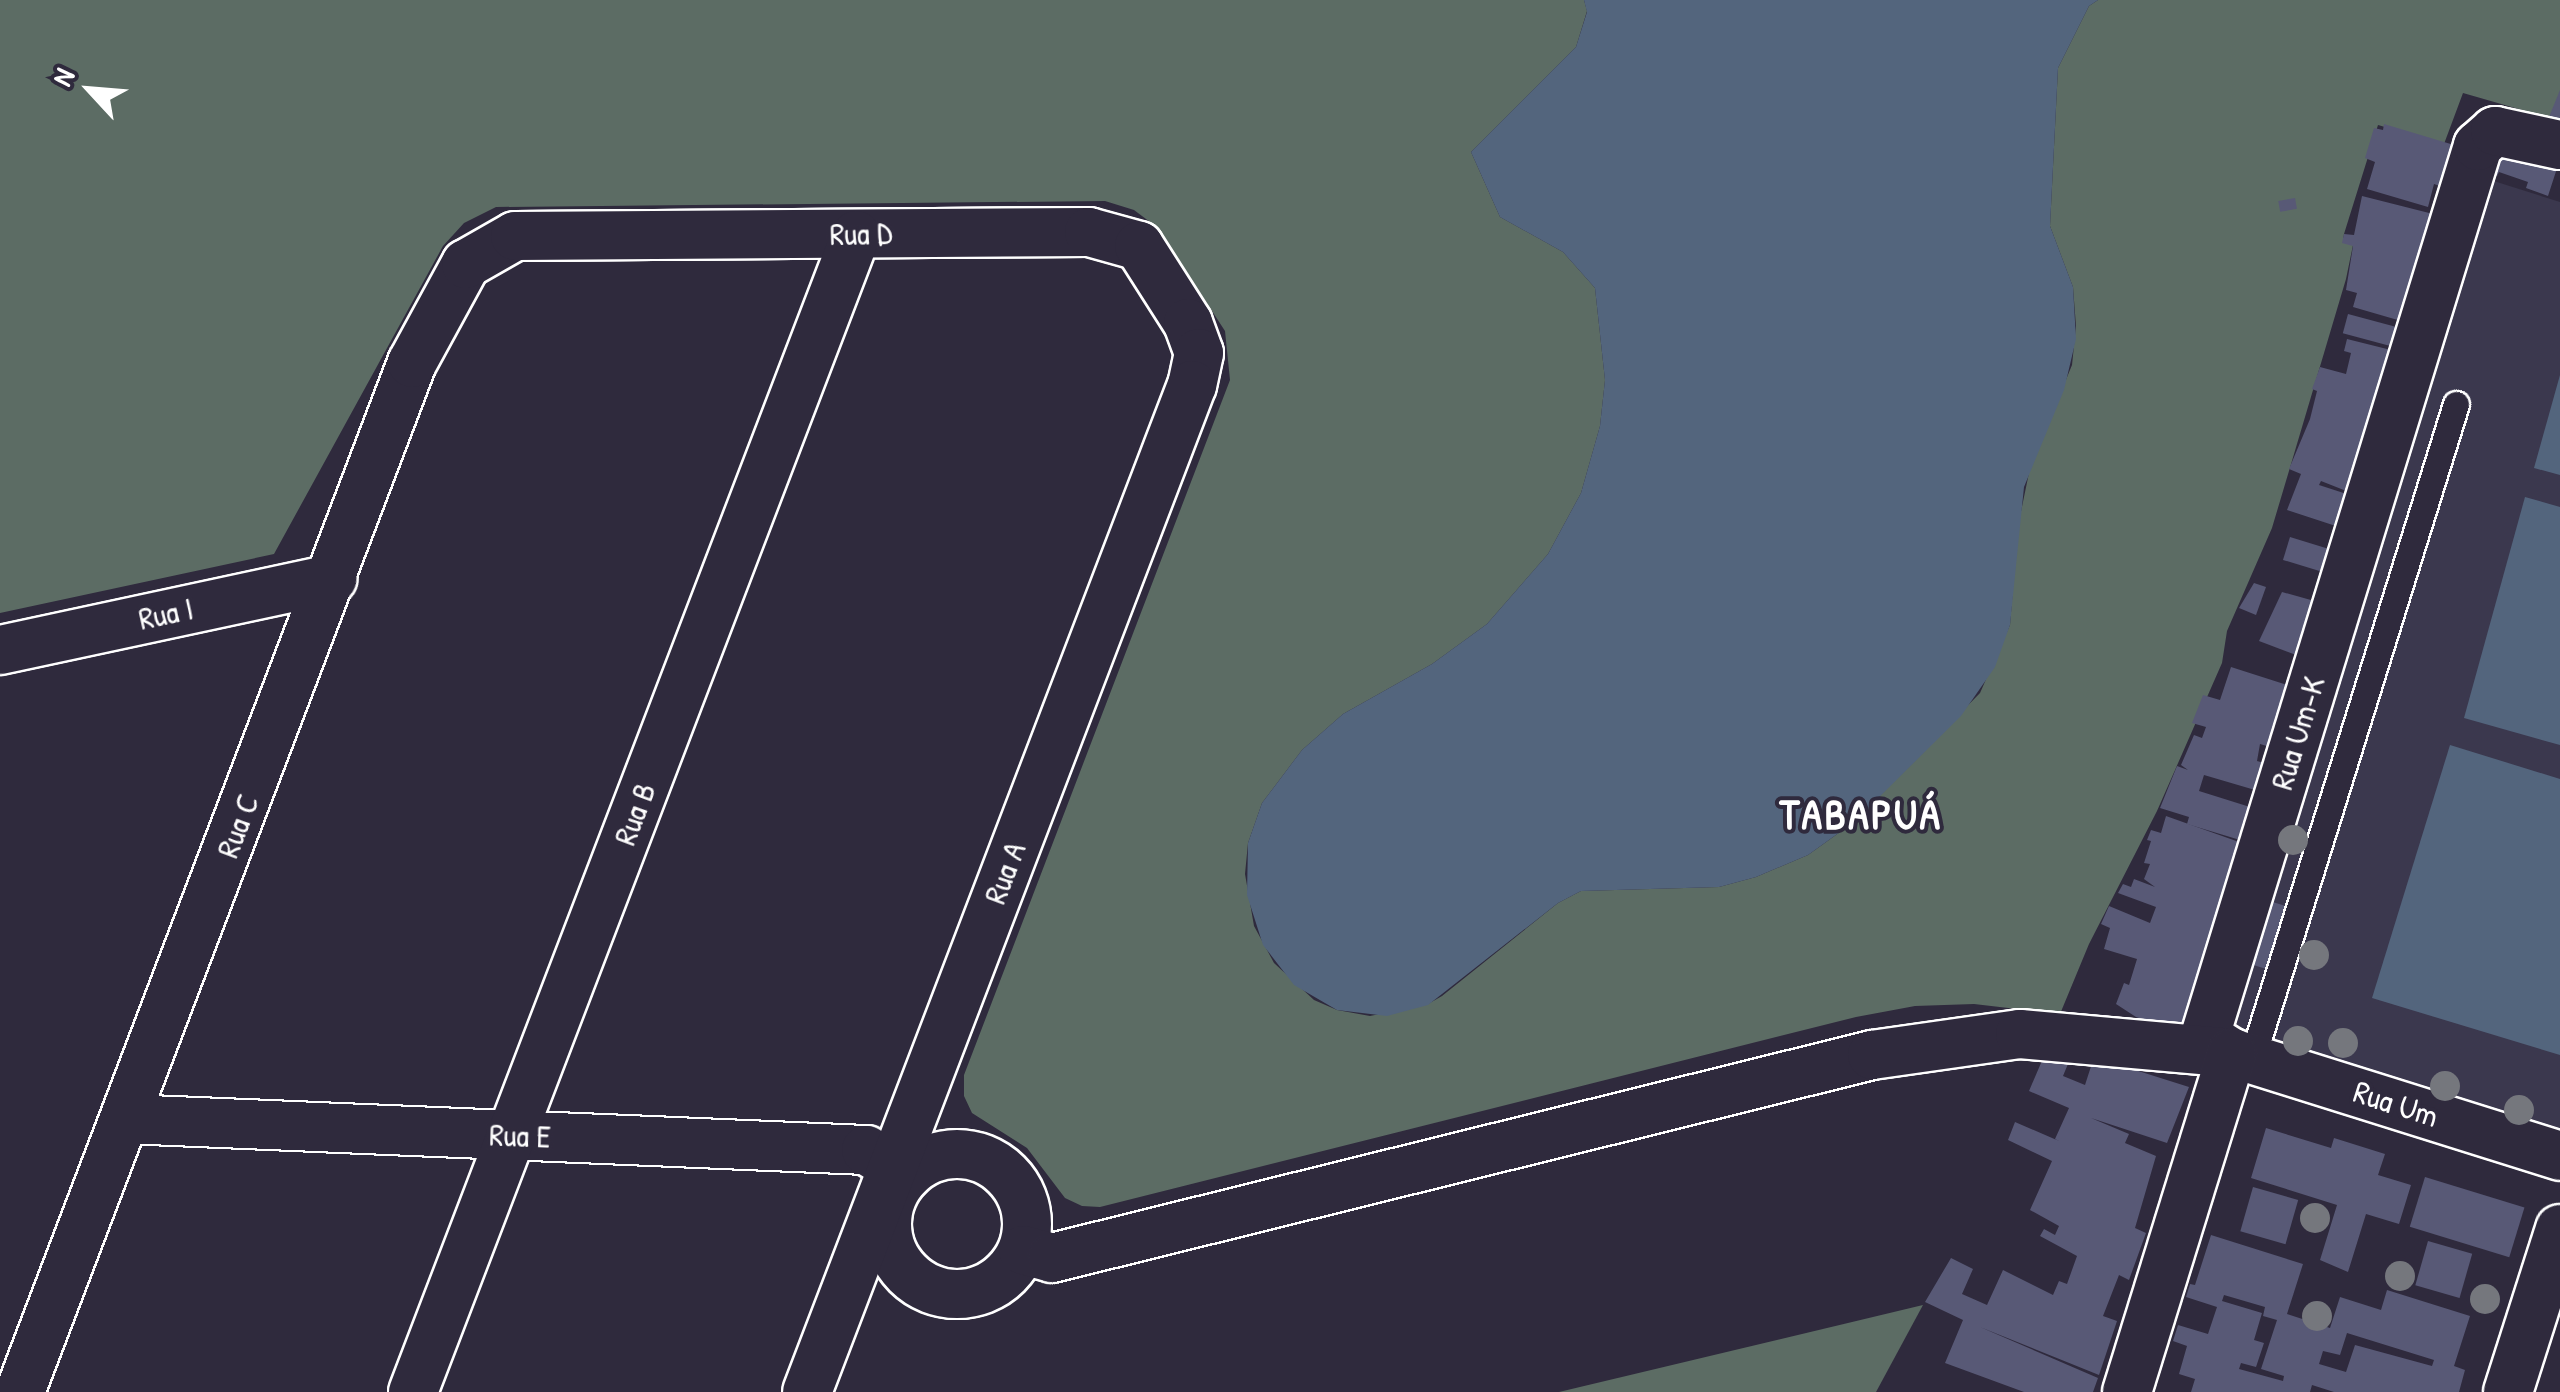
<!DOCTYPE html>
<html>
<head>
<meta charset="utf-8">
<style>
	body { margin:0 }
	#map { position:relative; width:2560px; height:1392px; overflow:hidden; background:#2f2a3d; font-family:"Patrick Hand",sans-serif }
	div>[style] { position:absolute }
	.built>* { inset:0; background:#3b384e }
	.green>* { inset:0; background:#5c6c64 }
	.water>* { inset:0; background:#53657d }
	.building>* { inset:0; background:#585976; transform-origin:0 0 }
	.roads { filter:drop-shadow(2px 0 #fff) drop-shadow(-2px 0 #fff) drop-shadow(0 2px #fff) drop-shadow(0 -2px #fff) }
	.service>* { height:25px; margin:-12.5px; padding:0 12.5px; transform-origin:12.5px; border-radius:12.5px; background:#2f2a3d }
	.minor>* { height:48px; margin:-24px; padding:0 24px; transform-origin:24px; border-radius:24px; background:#2f2a3d }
	.minor>.ring { margin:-24px; padding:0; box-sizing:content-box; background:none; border:48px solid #2f2a3d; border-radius:50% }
	.trees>* { width:30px; height:30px; margin:-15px; border-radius:50%; background:#75777d }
	span { translate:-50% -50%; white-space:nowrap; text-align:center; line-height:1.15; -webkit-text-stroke:8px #2f2a3d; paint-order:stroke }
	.street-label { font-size:32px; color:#fff }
	.district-label { font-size:42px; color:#fff; font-weight:700; letter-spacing:2.5px }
	.north { position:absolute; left:40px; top:40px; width:100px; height:100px; -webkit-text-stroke:8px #2f2a3d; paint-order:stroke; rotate:296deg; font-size:28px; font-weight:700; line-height:40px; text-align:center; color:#fff }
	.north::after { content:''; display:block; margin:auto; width:35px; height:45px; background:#fff; clip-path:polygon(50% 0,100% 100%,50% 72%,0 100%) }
</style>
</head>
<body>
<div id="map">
	<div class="built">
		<i style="clip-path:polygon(2481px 177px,2560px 202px,2560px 1132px,2222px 1027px)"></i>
	</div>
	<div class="green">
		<i style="clip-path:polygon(0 0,1584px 0,1587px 11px,1576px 47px,1471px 152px,1500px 217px,1563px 252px,1595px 288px,1605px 380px,1600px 426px,1581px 493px,1548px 554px,1487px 624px,1432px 664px,1343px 714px,1302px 750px,1262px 803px,1248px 843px,1245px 874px,1254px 926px,1274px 963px,1314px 1000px,1337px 1010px,1370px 1016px,1428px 1004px,1442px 996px,1558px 903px,1581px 891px,1719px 887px,1756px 877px,1808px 855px,1854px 822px,1980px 693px,2010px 625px,2018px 526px,2030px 468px,2072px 365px,2076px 326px,2073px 287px,2050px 226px,2058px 68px,2089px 6px,2098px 0,2560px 0,2560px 121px,2463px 93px,2444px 144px,2378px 125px,2344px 234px,2343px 241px,2353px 245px,2346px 279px,2272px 528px,2227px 631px,2222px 663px,2157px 811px,2089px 944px,2060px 1014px,1974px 1004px,1915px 1006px,1856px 1017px,1100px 1207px,1082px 1206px,1065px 1198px,1027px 1148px,972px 1113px,964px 1096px,964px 1075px,1230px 380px,1225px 331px,1158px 228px,1134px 210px,1105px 201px,496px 207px,464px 223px,443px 246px,274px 554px,0 613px)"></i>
		<i style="clip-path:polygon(1923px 1305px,1876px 1392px,1559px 1392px)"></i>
	</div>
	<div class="water">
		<i style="clip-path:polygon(1584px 0,2098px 0,2089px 6px,2058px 68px,2050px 226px,2073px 287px,2076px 339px,2064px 390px,2024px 487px,2010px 625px,1995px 667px,1961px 716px,1854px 822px,1808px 855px,1756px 877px,1719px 887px,1581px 891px,1558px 903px,1428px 1005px,1387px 1016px,1337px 1010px,1294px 985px,1263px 945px,1247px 895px,1248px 843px,1262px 803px,1302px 750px,1343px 714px,1432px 664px,1487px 624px,1548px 554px,1581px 493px,1600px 426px,1605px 380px,1595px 288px,1563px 252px,1500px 217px,1471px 152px,1576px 47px,1587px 12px)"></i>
		<i style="clip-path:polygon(2560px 375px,2560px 475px,2534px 468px)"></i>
		<i style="clip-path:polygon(2525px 497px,2560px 507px,2560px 745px,2464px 718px)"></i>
		<i style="clip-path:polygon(2450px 745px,2560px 779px,2560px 1055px,2372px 998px)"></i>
	</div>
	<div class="building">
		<i style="clip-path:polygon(2560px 90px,2560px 122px,2549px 117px)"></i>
		<i style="clip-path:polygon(2384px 124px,2464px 148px,2451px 190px,2434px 184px,2428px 207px,2367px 189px,2375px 162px,2365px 158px,2374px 128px,2383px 130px)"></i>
		<i style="clip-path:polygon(2502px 148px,2560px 159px,2548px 196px,2526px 188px,2528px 182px,2499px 172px,2497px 176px,2482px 173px)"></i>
		<i style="clip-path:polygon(2362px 196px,2445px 217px,2408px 323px,2353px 307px,2357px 293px,2346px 290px,2353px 246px,2342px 243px,2344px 234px,2354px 235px)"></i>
		<i style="left:2295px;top:198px;width:11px;height:17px;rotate:80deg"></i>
		<i style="left:2348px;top:314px;width:54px;height:20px;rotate:15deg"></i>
		<i style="clip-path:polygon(2347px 339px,2403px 353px,2364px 498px,2321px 481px,2319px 485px,2359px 498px,2348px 530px,2287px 510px,2301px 474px,2289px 469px,2310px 419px,2317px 391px,2312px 389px,2320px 367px,2346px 374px,2351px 353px,2344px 351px)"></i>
		<i style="left:2290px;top:537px;width:51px;height:24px;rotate:17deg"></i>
		<i style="clip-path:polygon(2254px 583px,2266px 587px,2256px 615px,2239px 608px)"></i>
		<i style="clip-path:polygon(2282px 592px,2318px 602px,2307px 659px,2259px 641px)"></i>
		<i style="clip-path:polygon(2231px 667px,2300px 689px,2277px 749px,2260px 744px,2257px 761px,2264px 763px,2255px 790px,2204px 775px,2199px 791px,2250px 807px,2240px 840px,2187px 824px,2189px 817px,2160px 808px,2177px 766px,2188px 770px,2181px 765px,2194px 735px,2202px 738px,2206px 727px,2192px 723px,2203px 695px,2220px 700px)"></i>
		<i style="clip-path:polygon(2166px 816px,2239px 842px,2232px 863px,2242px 866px,2190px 1035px,2136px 1017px,2116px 1004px,2124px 983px,2129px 985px,2137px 959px,2104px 949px,2110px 928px,2101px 924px,2109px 906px,2150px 923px,2156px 907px,2118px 893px,2123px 884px,2131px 887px,2134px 879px,2155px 887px,2144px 879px,2150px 864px,2144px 863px,2151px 841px,2147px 840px,2151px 830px,2161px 833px)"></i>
		<i style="left:2263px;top:899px;width:27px;height:66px;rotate:17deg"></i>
		<i style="clip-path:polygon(2047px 1049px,2070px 1059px,2063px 1076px,2085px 1085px,2094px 1057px,2189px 1087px,2167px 1143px,2091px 1118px,2129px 1134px,2125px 1143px,2156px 1156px,2135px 1228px,2146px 1233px,2129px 1280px,2119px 1275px,2103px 1316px,2117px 1321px,2099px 1375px,1980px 1327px,2098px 1378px,2093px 1392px,2024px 1392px,1945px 1363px,1963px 1320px,1925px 1302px,1951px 1258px,1973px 1269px,1962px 1294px,1987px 1305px,2003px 1270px,2053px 1295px,2059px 1281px,2067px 1284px,2077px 1256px,2040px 1236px,2044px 1229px,2055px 1235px,2059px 1226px,2030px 1210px,2052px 1161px,2008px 1140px,2015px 1122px,2059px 1141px,2055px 1139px,2069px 1108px,2029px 1091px)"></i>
		<i style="clip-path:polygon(2266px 1128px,2331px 1148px,2334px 1138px,2385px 1154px,2378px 1175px,2411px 1185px,2399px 1224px,2366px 1214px,2348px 1272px,2320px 1260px,2337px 1205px,2251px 1178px)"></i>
		<i style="left:2425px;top:1177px;width:104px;height:52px;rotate:17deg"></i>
		<i style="left:2253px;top:1187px;width:47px;height:46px;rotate:16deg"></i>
		<i style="clip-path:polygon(evenodd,2211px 1235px,2303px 1264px,2287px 1314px,2330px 1328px,2340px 1297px,2381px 1310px,2387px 1290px,2470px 1316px,2454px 1366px,2465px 1370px,2459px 1392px,2334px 1392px,2312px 1385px,2310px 1392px,2191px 1392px,2195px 1379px,2179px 1374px,2187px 1346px,2173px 1341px,2178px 1325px,2208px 1334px,2217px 1307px,2186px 1297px,2190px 1284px,2195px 1285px,2211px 1235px,2224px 1295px,2265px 1307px,2263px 1316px,2277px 1320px,2261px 1369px,2284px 1376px,2283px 1381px,2239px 1369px,2241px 1363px,2256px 1367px,2264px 1343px,2254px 1340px,2262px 1313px,2222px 1301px,2224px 1295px,2211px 1235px,2347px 1333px,2434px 1360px,2432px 1366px,2355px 1345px,2346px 1372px,2319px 1364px,2323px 1351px,2340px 1355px,2347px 1333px)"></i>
		<i style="left:2428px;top:1241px;width:46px;height:46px;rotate:16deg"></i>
	</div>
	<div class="roads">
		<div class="service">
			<i style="left:2252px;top:1059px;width:686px;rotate:-72.7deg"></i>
		</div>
		<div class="minor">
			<i style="left:0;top:650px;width:340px;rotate:-12.1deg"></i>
			<i style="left:2232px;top:1053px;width:32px;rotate:-148deg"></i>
			<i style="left:2205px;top:1036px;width:931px;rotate:-72.95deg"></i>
			<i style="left:2478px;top:146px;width:23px;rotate:-41deg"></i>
			<i style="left:2495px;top:131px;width:66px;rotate:12.2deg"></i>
			<i style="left:126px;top:1119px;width:741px;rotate:2.4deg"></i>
			<i style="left:866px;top:1150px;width:48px;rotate:31.4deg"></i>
			<i class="ring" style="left:887px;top:1154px;width:92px;height:92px"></i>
			<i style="left:1023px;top:1250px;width:30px;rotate:15deg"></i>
			<i style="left:1052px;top:1258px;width:845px;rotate:-13.9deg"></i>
			<i style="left:1872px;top:1055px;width:149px;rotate:-8.1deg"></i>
			<i style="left:2020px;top:1034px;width:213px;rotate:5.1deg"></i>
			<i style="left:2232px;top:1053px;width:344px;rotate:17.4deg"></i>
			<i style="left:20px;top:1392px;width:1101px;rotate:-69.15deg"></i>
			<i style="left:412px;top:363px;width:113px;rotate:-61.4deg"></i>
			<i style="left:466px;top:264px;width:56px;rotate:-29.7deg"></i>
			<i style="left:515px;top:236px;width:574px;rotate:-0.4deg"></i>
			<i style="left:1089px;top:232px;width:52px;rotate:15.6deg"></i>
			<i style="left:1139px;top:246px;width:91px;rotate:57.5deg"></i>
			<i style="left:1188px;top:323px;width:32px;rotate:70deg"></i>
			<i style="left:1199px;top:353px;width:33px;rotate:102deg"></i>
			<i style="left:1192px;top:385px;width:1078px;rotate:110.92deg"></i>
			<i style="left:413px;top:1392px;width:1239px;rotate:-69.05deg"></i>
			<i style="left:2127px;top:1392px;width:355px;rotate:-72.8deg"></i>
			<i style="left:2508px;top:1392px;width:171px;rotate:-72.3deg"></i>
		</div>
	</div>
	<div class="trees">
		<i style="left:2293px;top:840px"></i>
		<i style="left:2314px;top:955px"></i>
		<i style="left:2298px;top:1041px"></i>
		<i style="left:2343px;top:1043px"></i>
		<i style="left:2445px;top:1086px"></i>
		<i style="left:2519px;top:1110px"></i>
		<i style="left:2315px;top:1218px"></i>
		<i style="left:2400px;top:1276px"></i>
		<i style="left:2485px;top:1299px"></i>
		<i style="left:2317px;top:1316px"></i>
	</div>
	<div class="street-label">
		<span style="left:861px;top:234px;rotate:-1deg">Rua D</span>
		<span style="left:166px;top:614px;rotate:-12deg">Rua I</span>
		<span style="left:2298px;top:733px;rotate:-73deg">Rua Um-K</span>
		<span style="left:635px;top:814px;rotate:-69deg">Rua B</span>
		<span style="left:238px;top:826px;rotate:-69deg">Rua C</span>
		<span style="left:1005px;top:873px;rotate:-69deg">Rua A</span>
		<span style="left:2396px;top:1104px;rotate:18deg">Rua Um</span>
		<span style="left:520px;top:1136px;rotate:2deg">Rua E</span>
	</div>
	<div class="district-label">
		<span style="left:1861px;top:814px">TABAPUÁ</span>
	</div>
	<div class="north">N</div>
</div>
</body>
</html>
